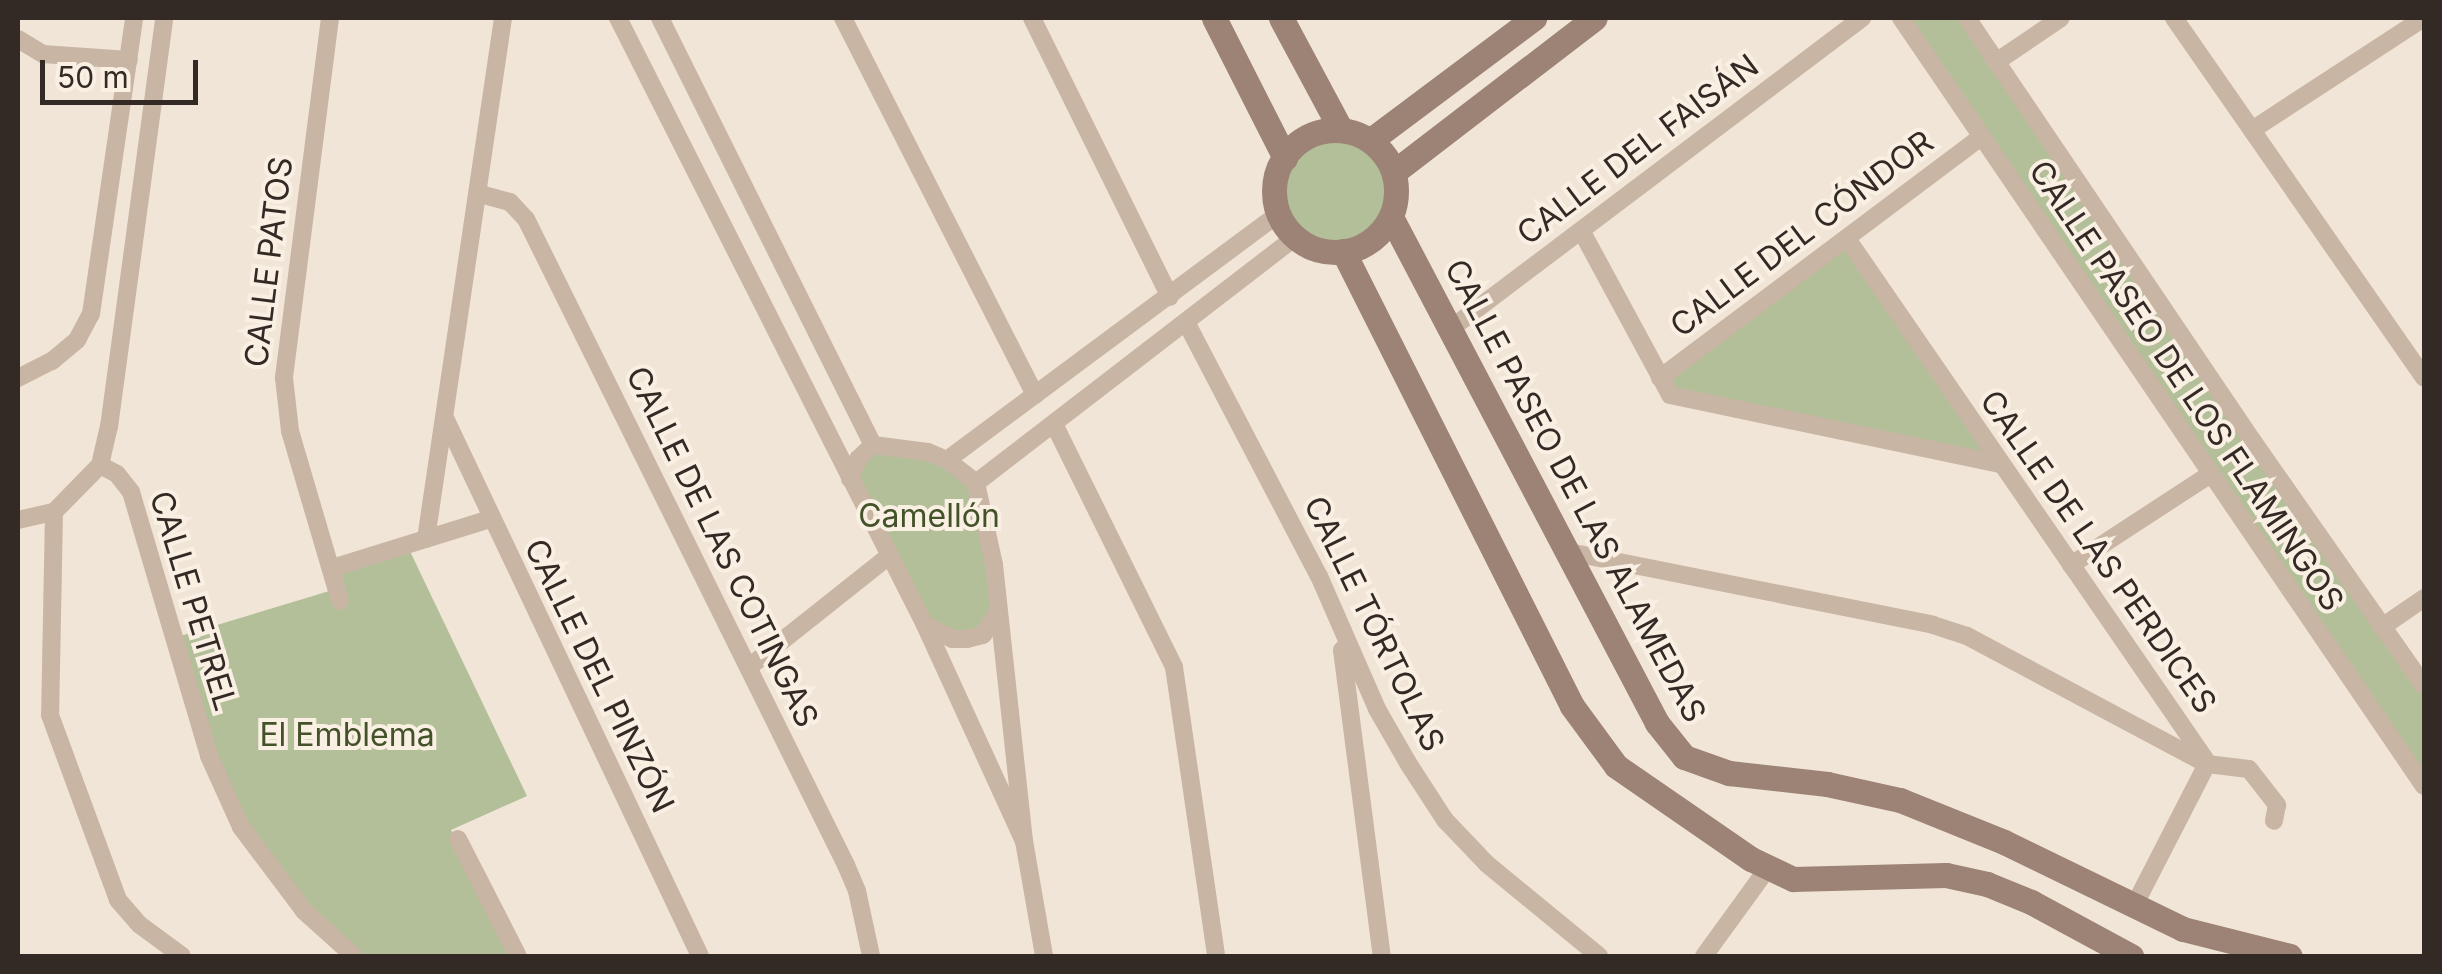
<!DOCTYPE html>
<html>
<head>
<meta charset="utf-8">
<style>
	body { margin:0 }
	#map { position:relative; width:2442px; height:974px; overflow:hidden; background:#f1e5d7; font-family:Inter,sans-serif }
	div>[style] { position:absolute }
	.green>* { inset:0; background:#b2bf98 }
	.round { border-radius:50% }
	.street>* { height:18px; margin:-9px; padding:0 9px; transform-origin:9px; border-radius:9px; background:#c8b5a4 }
	.secondary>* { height:25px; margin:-12.5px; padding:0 12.5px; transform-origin:12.5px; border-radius:12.5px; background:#9c8375 }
	.secondary>.ring { margin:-12.5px; padding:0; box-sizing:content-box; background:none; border:25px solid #9c8375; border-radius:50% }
	span { translate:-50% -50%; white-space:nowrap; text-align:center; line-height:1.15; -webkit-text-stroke:8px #f9efe3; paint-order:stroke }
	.street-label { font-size:32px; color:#342a25 }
	.park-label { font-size:32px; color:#435229 }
	.frame { position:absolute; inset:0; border:20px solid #342a25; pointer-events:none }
	.scale { position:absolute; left:40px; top:60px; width:158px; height:45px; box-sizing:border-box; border:5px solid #342a25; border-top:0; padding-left:12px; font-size:30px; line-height:35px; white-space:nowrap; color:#342a25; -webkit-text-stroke:8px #f9efe3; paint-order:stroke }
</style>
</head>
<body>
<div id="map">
	<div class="green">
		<i style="clip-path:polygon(1902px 18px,1967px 18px,2424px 686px,2424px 786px)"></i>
		<i class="round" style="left:1274px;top:130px;width:122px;height:122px"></i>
		<i style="clip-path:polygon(1848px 240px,2001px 464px,1670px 395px,1660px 378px)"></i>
		<i style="clip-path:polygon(873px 445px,928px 452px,976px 483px,998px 609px,967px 639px,925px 625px,850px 479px)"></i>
		<i style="clip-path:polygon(407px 545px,527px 796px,451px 830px,518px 956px,354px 956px,241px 827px,174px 638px,336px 589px,332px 568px)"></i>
	</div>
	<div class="street">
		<i style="left:330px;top:18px;width:363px;rotate:97.3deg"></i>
		<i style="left:284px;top:378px;width:53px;rotate:83.5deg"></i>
		<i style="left:290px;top:431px;width:177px;rotate:73.6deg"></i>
		<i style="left:618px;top:18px;width:680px;rotate:63.17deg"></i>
		<i style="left:925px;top:625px;width:238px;rotate:65.4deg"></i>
		<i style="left:660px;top:18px;width:477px;rotate:63.5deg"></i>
		<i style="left:843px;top:18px;width:423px;rotate:63deg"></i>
		<i style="left:1032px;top:18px;width:311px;rotate:63.7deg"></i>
		<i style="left:1901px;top:18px;width:929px;rotate:55.75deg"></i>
		<i style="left:1967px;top:18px;width:509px;rotate:55.97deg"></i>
		<i style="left:2252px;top:440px;width:300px;rotate:55deg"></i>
		<i style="left:2174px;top:18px;width:438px;rotate:55.2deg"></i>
		<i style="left:18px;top:39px;width:29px;rotate:31deg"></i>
		<i style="left:43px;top:54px;width:86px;rotate:4deg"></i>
		<i style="left:1996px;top:62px;width:78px;rotate:-34.1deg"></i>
		<i style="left:2252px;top:130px;width:205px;rotate:-33.1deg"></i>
		<i style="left:480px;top:194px;width:31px;rotate:15deg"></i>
		<i style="left:510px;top:202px;width:23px;rotate:47deg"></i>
		<i style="left:526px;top:219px;width:721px;rotate:63.65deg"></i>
		<i style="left:846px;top:865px;width:28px;rotate:67deg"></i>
		<i style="left:857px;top:891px;width:66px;rotate:77.8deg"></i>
		<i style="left:1582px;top:232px;width:185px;rotate:61.6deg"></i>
		<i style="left:1670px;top:395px;width:338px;rotate:11.8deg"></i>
		<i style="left:1848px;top:240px;width:630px;rotate:55.48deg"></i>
		<i style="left:1186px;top:322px;width:287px;rotate:62.4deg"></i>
		<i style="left:1319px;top:576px;width:145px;rotate:66.4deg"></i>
		<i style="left:1377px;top:709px;width:62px;rotate:60.1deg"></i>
		<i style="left:1408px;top:763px;width:68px;rotate:57deg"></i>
		<i style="left:1445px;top:820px;width:61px;rotate:46.3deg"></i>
		<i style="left:1487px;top:864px;width:145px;rotate:39.4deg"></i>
		<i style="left:1449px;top:330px;width:518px;rotate:-37.07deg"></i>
		<i style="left:18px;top:378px;width:38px;rotate:-27deg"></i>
		<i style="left:52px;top:361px;width:33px;rotate:-40deg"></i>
		<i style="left:77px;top:340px;width:30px;rotate:-62deg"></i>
		<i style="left:91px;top:314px;width:299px;rotate:-81.7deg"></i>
		<i style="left:1660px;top:378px;width:400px;rotate:-36.9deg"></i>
		<i style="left:446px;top:420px;width:593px;rotate:64.64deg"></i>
		<i style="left:1054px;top:424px;width:271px;rotate:63.7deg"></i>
		<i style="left:1174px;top:667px;width:292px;rotate:81.7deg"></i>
		<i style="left:947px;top:460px;width:412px;rotate:-36.6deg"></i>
		<i style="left:100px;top:465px;width:19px;rotate:28deg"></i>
		<i style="left:117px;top:474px;width:23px;rotate:52deg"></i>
		<i style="left:131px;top:492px;width:275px;rotate:73.5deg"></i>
		<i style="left:209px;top:756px;width:78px;rotate:65.7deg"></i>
		<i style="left:241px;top:827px;width:105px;rotate:53.1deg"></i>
		<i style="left:304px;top:911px;width:67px;rotate:42deg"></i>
		<i style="left:850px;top:479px;width:22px;rotate:-68deg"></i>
		<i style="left:858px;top:459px;width:21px;rotate:-43deg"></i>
		<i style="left:873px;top:445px;width:55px;rotate:7.3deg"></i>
		<i style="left:928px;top:452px;width:21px;rotate:23deg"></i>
		<i style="left:947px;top:460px;width:37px;rotate:38deg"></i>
		<i style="left:976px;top:483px;width:84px;rotate:77.6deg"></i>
		<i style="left:994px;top:565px;width:278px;rotate:83.8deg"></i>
		<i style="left:1024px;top:841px;width:117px;rotate:80.1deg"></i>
		<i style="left:976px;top:483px;width:403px;rotate:-37.6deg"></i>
		<i style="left:54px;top:512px;width:203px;rotate:91.1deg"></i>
		<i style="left:50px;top:715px;width:197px;rotate:69.8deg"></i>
		<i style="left:118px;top:900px;width:33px;rotate:49deg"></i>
		<i style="left:140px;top:925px;width:52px;rotate:36.4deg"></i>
		<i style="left:18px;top:520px;width:37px;rotate:-13deg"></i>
		<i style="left:54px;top:512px;width:66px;rotate:-45.6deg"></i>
		<i style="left:100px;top:465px;width:39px;rotate:-77deg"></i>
		<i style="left:109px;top:427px;width:413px;rotate:-82.3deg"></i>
		<i style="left:426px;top:539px;width:527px;rotate:-81.59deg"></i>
		<i style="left:1569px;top:552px;width:371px;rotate:11.3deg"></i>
		<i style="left:1933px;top:625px;width:36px;rotate:18deg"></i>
		<i style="left:1967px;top:636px;width:272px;rotate:28.1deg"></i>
		<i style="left:2207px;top:764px;width:42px;rotate:6.8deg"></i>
		<i style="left:2249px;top:769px;width:46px;rotate:52.1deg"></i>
		<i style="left:2277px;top:805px;width:16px;rotate:101deg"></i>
		<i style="left:2071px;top:565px;width:165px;rotate:-33.1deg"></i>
		<i style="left:332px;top:568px;width:165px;rotate:-17.2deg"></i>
		<i style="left:925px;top:625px;width:30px;rotate:27deg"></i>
		<i style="left:952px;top:639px;width:15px"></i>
		<i style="left:967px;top:639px;width:16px;rotate:-14deg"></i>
		<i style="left:983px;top:635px;width:26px;rotate:-58deg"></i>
		<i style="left:2382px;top:627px;width:51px;rotate:-34.6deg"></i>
		<i style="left:1342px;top:650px;width:309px;rotate:82.6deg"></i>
		<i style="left:749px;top:667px;width:179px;rotate:-38.4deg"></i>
		<i style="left:458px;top:839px;width:131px;rotate:62.9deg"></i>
		<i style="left:2133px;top:908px;width:162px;rotate:-62.8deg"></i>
		<i style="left:1704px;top:956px;width:109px;rotate:-54deg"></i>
	</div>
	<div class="secondary">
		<i style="left:1214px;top:18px;width:157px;rotate:63.1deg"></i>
		<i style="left:1281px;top:18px;width:125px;rotate:61.8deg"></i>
		<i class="ring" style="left:1274px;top:130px;width:97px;height:97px"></i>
		<i style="left:1371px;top:140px;width:204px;rotate:-36.8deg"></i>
		<i style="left:1394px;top:172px;width:253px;rotate:-37.5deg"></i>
		<i style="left:1391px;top:217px;width:572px;rotate:62.27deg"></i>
		<i style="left:1657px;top:723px;width:43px;rotate:51.5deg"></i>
		<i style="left:1684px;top:757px;width:48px;rotate:19.6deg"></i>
		<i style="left:1729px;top:773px;width:99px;rotate:6.4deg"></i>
		<i style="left:1827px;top:784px;width:75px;rotate:12.4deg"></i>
		<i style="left:1900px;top:800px;width:112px;rotate:22deg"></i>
		<i style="left:2004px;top:842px;width:199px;rotate:25.9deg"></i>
		<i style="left:2183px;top:929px;width:110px;rotate:14.2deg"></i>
		<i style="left:1343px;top:251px;width:509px;rotate:63.28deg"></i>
		<i style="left:1572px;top:706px;width:74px;rotate:53.7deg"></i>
		<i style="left:1616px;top:766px;width:164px;rotate:34.6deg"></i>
		<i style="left:1751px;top:859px;width:47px;rotate:25.5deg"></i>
		<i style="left:1793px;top:879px;width:153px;rotate:-1.5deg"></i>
		<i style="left:1946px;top:875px;width:42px;rotate:12.4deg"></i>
		<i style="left:1987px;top:884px;width:48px;rotate:22.2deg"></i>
		<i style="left:2031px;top:902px;width:114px;rotate:28.4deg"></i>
	</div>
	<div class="street-label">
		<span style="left:1638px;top:150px;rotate:-37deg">CALLE DEL FAISÁN</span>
		<span style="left:1802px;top:234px;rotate:-37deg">CALLE DEL CÓNDOR</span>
		<span style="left:269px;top:262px;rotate:-83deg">CALLE PATOS</span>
		<span style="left:2186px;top:386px;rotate:56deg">CALLE PASEO DE LOS FLAMINGOS</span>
		<span style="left:1575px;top:491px;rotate:62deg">CALLE PASEO DE LAS ALAMEDAS</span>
		<span style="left:722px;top:547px;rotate:64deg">CALLE DE LAS COTINGAS</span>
		<span style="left:2098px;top:552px;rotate:55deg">CALLE DE LAS PERDICES</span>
		<span style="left:193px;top:601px;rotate:73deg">CALLE PETREL</span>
		<span style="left:1374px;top:624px;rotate:64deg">CALLE TÓRTOLAS</span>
		<span style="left:599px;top:676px;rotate:64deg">CALLE DEL PINZÓN</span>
	</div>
	<div class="park-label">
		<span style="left:929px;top:516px">Camellón</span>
		<span style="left:347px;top:735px">El Emblema</span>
	</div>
	<div class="frame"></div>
	<div class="scale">50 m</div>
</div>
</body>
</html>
